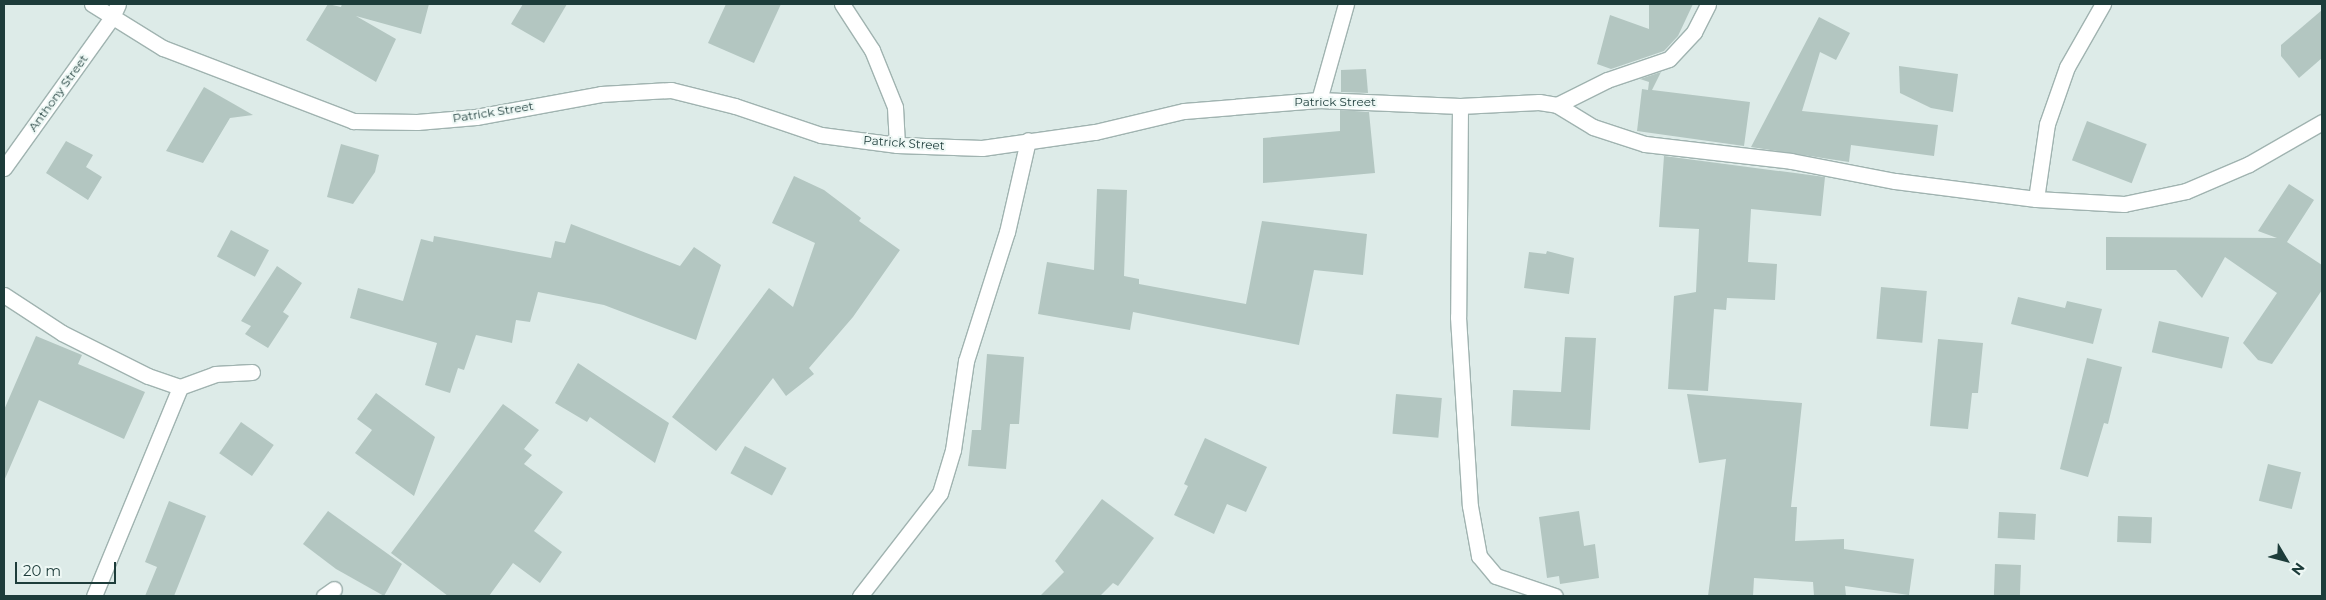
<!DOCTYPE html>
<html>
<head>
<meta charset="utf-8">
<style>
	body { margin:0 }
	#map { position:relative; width:2326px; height:600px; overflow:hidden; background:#ddebe8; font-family:Montserrat,sans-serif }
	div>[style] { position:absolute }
	.building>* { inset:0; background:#b3c6c1; transform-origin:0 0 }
	.roads { filter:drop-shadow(1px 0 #a0b3b0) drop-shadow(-1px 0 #a0b3b0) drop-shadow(0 1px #a0b3b0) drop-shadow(0 -1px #a0b3b0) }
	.minor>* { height:15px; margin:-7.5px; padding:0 7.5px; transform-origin:7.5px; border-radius:7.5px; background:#fff }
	span { translate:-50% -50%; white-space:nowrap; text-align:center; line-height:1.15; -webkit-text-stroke:4px #eef8f5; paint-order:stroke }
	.street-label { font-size:12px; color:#1d3c3a }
	.frame { position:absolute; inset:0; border:5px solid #1d3c3a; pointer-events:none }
	.north { position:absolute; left:2261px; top:535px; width:50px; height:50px; -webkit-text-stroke:4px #eef8f5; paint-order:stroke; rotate:127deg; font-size:14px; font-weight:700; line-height:20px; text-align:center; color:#1d3c3a }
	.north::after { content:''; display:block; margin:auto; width:18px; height:22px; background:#1d3c3a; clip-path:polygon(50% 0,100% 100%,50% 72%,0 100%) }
	.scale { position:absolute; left:15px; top:562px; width:101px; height:22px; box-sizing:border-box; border:2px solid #1d3c3a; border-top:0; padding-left:6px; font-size:15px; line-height:18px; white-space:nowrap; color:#1d3c3a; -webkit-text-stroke:4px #eef8f5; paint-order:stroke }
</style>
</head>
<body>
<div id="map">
	<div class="building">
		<i style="clip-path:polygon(328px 4px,341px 7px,342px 4px,429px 4px,421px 34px,356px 16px,396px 39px,376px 82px,306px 40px)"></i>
		<i style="clip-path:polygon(523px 4px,567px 4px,544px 43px,511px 24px)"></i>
		<i style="clip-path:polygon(726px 4px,781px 4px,754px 63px,708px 43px)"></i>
		<i style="clip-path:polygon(1649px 4px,1693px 4px,1678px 36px,1664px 51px,1611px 69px,1597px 64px,1610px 15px,1649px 29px)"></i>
		<i style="clip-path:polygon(2322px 10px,2322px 58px,2299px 78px,2281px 56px,2281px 45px)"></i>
		<i style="clip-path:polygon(1819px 17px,1850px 33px,1836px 60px,1820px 52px,1802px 111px,1938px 125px,1934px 156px,1851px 145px,1849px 162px,1751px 147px)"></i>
		<i style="clip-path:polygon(1899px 66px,1958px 74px,1953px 112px,1931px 108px,1900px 93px)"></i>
		<i style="clip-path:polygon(1366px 69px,1368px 93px,1341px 92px,1341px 70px)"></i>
		<i style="clip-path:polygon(1661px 72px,1652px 90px,1750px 102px,1744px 146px,1637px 131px,1642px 89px,1648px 90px,1649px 82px,1640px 79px)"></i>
		<i style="clip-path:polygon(204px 87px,253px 115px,230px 118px,203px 163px,166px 151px)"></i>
		<i style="clip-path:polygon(1340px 110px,1369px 112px,1375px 173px,1263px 183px,1263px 138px,1340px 131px)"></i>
		<i style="left:2087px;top:121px;width:64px;height:42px;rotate:21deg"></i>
		<i style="clip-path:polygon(66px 141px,93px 155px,86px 167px,102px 177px,88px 200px,46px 173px)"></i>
		<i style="clip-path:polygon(341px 144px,379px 155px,375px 172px,353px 204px,327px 197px)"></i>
		<i style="clip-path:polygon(1664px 156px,1825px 177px,1821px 216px,1751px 209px,1748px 262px,1777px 264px,1775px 300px,1727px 298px,1726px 310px,1714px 309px,1708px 391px,1668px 389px,1674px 296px,1696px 292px,1699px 229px,1659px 227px)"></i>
		<i style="clip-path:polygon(794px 176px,824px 190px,861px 218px,859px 221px,900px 250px,853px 317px,809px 368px,814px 374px,786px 396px,773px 378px,716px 451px,672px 417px,769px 288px,793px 307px,815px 243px,772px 223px)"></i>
		<i style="clip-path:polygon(2289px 184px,2314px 200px,2287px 242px,2322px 265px,2322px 290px,2272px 364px,2258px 360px,2243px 343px,2277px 293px,2225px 257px,2202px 298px,2176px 270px,2106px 270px,2106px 237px,2277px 238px,2258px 231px)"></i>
		<i style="clip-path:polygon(1097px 189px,1127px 190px,1124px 276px,1139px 279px,1139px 284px,1246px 304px,1262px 221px,1367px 234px,1363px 275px,1314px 270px,1299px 345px,1133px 312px,1130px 330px,1038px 314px,1047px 262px,1094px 270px)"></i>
		<i style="clip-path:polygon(571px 224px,680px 266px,694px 247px,721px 265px,696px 340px,604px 305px,538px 292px,530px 322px,516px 320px,512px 343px,476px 335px,464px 370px,458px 368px,450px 393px,425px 385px,437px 343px,350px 318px,358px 288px,403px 301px,421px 239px,433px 242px,434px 236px,551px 258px,555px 241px,565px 243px)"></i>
		<i style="left:231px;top:230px;width:43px;height:30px;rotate:28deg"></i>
		<i style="clip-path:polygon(1547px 251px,1574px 258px,1569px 294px,1524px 288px,1529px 252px,1546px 254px)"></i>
		<i style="clip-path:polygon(277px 266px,302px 283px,283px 312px,289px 316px,268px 348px,245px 334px,251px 326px,241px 321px)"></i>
		<i style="left:1881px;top:287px;width:46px;height:52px;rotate:5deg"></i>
		<i style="clip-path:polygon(2018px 297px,2065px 308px,2067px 301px,2102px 309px,2093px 344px,2011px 324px)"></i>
		<i style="left:2159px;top:321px;width:72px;height:32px;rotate:13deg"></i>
		<i style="clip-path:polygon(36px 336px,82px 355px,78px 364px,145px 392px,124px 439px,39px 400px,4px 481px,4px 410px)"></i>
		<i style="clip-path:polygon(1565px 337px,1596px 338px,1590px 430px,1511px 426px,1513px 390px,1561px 392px)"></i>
		<i style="clip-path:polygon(1938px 339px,1983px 343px,1978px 393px,1972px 393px,1968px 429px,1930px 426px)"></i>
		<i style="clip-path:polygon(987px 354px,1024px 357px,1019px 424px,1010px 424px,1006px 469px,968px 466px,972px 430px,981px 430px)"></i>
		<i style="clip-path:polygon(2087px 358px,2122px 367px,2108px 424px,2104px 423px,2088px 477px,2060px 469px)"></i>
		<i style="clip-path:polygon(578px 363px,669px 423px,655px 463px,590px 417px,587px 422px,555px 403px)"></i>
		<i style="clip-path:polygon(376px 393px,435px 437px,414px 496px,355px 453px,372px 430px,357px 419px)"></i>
		<i style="left:1396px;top:394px;width:46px;height:40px;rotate:5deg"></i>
		<i style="clip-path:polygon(1687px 394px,1802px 403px,1791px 507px,1797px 507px,1795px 541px,1844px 539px,1844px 549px,1914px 559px,1909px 595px,1845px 586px,1846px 596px,1814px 596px,1813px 582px,1754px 578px,1753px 596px,1708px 596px,1726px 459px,1699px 463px)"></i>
		<i style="clip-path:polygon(503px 404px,539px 430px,524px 449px,532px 455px,524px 464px,563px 492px,534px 531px,562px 552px,540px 583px,513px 563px,489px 596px,448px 596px,391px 553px)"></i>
		<i style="left:241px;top:422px;width:40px;height:38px;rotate:35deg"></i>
		<i style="clip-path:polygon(1205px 438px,1267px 467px,1246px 512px,1227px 504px,1214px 534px,1174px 515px,1188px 486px,1184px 484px)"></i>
		<i style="left:745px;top:446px;width:47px;height:31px;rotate:28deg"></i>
		<i style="left:2268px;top:464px;width:34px;height:38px;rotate:14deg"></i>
		<i style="clip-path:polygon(1102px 499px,1154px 538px,1118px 586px,1113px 583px,1100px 596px,1040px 596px,1064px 572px,1055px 561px)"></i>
		<i style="clip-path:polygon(169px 501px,206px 516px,174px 596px,145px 596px,157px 567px,145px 562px)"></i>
		<i style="clip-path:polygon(328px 511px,402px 564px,384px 596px,336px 569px,303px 544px)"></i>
		<i style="clip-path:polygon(1579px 511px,1584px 546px,1595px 544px,1599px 578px,1560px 584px,1559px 576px,1547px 578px,1539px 517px)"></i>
		<i style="left:1999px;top:512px;width:37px;height:26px;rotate:3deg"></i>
		<i style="left:2118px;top:516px;width:34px;height:26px;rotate:2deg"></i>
		<i style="left:1995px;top:564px;width:26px;height:32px;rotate:2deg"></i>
	</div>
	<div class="roads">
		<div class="minor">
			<i style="left:92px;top:4px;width:84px;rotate:31.8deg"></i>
			<i style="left:163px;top:48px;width:204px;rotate:21deg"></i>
			<i style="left:353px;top:121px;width:64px;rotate:0.9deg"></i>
			<i style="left:417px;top:122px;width:59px;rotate:-4.8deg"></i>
			<i style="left:476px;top:117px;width:127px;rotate:-10.4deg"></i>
			<i style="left:601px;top:94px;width:70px;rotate:-3.3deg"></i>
			<i style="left:671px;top:90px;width:66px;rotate:14deg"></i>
			<i style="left:735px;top:106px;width:91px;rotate:18.6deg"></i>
			<i style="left:821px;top:135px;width:77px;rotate:7.5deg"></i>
			<i style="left:897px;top:145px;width:85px;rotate:2deg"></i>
			<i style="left:982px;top:148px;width:114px;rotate:-8.1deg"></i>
			<i style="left:1095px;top:132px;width:91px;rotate:-13.3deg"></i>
			<i style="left:1184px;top:111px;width:135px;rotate:-4.7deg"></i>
			<i style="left:1319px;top:100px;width:141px;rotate:2.4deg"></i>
			<i style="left:1460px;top:106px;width:79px;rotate:-2.9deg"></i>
			<i style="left:1539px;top:102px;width:18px;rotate:9deg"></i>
			<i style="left:1557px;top:105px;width:56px;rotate:-26.6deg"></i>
			<i style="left:1607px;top:80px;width:65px;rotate:-18.7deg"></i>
			<i style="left:1669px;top:59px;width:37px;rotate:-47deg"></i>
			<i style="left:1694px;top:32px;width:31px;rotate:-63deg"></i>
			<i style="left:842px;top:4px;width:55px;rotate:56.9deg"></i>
			<i style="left:872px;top:50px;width:61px;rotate:68deg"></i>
			<i style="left:895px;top:107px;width:38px;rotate:87deg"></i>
			<i style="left:1319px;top:100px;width:100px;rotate:-74.3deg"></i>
			<i style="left:1557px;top:105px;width:42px;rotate:31.4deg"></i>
			<i style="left:1593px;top:127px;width:55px;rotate:18.1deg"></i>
			<i style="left:1645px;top:144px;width:147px;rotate:6.6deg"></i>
			<i style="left:1791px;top:161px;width:106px;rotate:10.9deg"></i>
			<i style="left:1895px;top:181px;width:142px;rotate:7.3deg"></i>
			<i style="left:2036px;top:199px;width:88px;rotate:3.3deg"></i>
			<i style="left:2124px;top:204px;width:63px;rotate:-11.8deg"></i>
			<i style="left:2186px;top:191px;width:69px;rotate:-23.2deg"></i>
			<i style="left:2249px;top:164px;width:84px;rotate:-29.9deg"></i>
			<i style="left:1460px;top:106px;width:211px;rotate:90.5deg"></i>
			<i style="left:1458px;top:317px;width:189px;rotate:86.4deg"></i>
			<i style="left:1470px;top:506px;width:51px;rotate:79.8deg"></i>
			<i style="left:1479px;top:556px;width:26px;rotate:50deg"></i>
			<i style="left:1496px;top:576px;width:62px;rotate:18.7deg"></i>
			<i style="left:4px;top:168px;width:186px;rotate:-54.4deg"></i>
			<i style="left:112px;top:17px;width:14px;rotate:-65deg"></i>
			<i style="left:2036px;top:199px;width:76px;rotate:-81.7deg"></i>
			<i style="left:2047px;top:124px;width:60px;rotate:-70.7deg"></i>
			<i style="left:2067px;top:67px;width:73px;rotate:-60.3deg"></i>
			<i style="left:4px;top:295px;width:69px;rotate:33.2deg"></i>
			<i style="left:62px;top:333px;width:96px;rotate:26.6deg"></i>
			<i style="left:148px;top:376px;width:34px;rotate:19deg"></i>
			<i style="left:94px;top:596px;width:226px;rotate:-67.6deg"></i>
			<i style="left:180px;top:387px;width:37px;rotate:-20deg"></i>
			<i style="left:215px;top:374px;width:37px;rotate:-3deg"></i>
			<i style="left:324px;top:596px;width:12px;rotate:-35deg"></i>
			<i style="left:860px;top:596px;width:130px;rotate:-52.2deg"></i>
			<i style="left:940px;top:493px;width:45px;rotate:-73.2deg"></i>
			<i style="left:953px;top:450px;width:90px;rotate:-81.7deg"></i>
			<i style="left:966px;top:361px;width:135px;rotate:-72.4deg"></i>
			<i style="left:1007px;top:232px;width:94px;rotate:-77.1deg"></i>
		</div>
	</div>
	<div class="street-label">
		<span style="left:58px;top:93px;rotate:-54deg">Anthony Street</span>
		<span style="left:1335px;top:102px">Patrick Street</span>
		<span style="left:493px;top:112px;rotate:-9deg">Patrick Street</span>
		<span style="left:904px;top:143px;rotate:4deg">Patrick Street</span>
	</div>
	<div class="frame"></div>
	<div class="north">N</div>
	<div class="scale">20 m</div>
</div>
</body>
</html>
